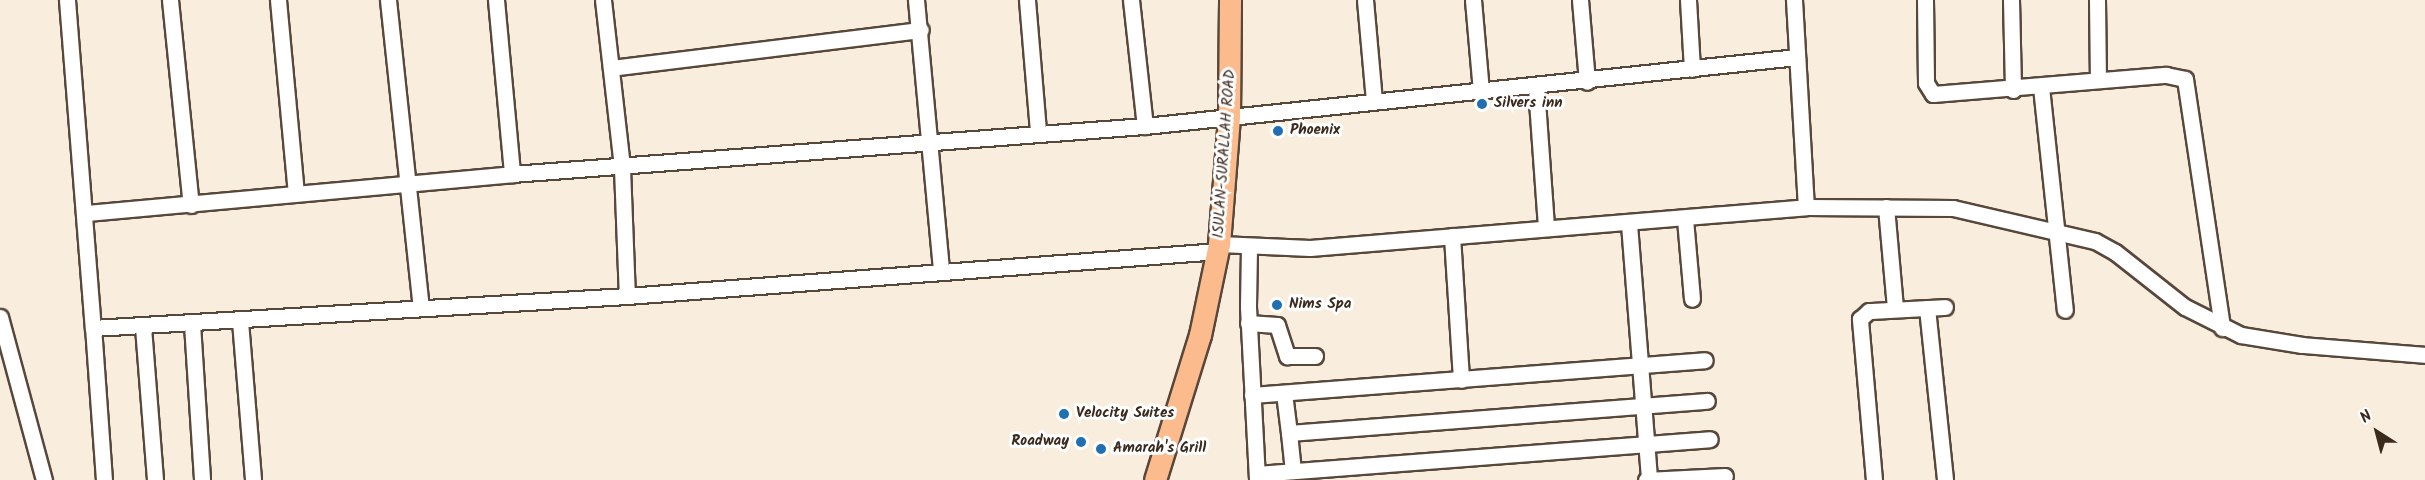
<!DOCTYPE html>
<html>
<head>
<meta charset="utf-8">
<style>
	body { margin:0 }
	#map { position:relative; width:2425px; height:480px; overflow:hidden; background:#f9edde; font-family:Kalam,sans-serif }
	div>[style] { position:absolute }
	.roads { filter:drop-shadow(2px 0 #58473b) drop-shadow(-2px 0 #58473b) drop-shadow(0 2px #58473b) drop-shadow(0 -2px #58473b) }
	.minor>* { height:15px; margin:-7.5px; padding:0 7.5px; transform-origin:7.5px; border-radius:7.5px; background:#fff }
	.highway>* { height:21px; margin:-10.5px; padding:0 10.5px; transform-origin:10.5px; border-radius:10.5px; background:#fbbb8d }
	.dots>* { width:16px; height:16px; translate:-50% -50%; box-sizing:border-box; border:3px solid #fff; border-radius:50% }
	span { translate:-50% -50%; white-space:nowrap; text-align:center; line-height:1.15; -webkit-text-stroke:6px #fff; paint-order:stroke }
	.poi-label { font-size:15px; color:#3b2a1e; font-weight:700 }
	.left { translate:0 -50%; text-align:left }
	.right { translate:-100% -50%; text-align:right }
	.street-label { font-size:15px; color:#3b2a1e }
	.north { position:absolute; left:2347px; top:402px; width:60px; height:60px; -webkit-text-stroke:4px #fff; paint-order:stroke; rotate:324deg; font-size:16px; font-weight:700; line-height:24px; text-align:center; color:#3b2a1e }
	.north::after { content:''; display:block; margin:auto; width:21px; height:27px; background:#3b2a1e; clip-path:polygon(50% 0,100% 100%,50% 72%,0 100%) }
</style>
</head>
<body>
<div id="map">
	<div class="roads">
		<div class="minor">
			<i style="left:67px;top:0;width:329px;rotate:85.5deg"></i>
			<i style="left:170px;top:0;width:206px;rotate:84.2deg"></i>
			<i style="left:278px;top:0;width:194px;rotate:84.7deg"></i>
			<i style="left:388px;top:0;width:309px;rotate:83.9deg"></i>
			<i style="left:496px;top:0;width:175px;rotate:84.7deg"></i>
			<i style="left:603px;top:0;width:169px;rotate:83.5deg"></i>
			<i style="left:622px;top:168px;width:128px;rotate:87.8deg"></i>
			<i style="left:916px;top:0;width:272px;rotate:84.7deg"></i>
			<i style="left:1027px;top:0;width:132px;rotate:85.2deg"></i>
			<i style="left:1131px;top:0;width:127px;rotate:83.7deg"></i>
			<i style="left:1365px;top:0;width:101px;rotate:84.9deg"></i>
			<i style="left:1473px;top:0;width:91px;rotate:85deg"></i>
			<i style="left:1580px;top:0;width:82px;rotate:85.1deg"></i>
			<i style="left:1688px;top:0;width:69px;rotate:86.7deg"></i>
			<i style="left:1794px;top:0;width:207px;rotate:86.7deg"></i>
			<i style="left:1925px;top:0;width:83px;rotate:89.3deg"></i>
			<i style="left:1926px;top:83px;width:13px;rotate:58deg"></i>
			<i style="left:1933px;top:94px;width:234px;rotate:-4.7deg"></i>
			<i style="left:2166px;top:75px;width:19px;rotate:12deg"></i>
			<i style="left:2185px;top:79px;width:252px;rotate:81.5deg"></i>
			<i style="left:2011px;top:0;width:90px;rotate:88.7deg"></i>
			<i style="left:2097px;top:0;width:80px;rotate:89.3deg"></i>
			<i style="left:611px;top:68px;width:312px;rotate:-7deg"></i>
			<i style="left:1536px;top:87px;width:141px;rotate:85.9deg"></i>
			<i style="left:2041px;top:87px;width:224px;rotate:83.9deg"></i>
			<i style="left:1886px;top:207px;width:100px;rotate:84.9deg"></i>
			<i style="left:86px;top:213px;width:428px;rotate:-5.2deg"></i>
			<i style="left:512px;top:174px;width:635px;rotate:-4.34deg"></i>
			<i style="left:1145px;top:126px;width:656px;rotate:-6.04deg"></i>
			<i style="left:1685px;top:219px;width:80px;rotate:85deg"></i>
			<i style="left:1629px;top:224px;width:257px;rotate:85.5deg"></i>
			<i style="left:1452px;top:236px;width:144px;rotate:86.4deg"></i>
			<i style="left:1219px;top:244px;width:91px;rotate:2.5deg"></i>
			<i style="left:1310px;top:248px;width:498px;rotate:-4.7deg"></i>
			<i style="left:1806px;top:207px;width:147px;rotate:0.4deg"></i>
			<i style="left:1953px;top:208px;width:146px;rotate:13.1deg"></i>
			<i style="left:2095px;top:241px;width:23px;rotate:29deg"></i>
			<i style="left:2115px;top:252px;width:89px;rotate:38.2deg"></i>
			<i style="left:2185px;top:307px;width:63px;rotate:26.6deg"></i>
			<i style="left:2241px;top:335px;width:62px;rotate:9.3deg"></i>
			<i style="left:2302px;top:345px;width:123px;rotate:4.6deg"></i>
			<i style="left:1249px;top:248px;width:59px;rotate:91deg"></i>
			<i style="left:1248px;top:307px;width:173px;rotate:87deg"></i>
			<i style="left:1927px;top:308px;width:173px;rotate:84deg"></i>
			<i style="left:0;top:317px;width:169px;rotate:74.9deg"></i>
			<i style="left:240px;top:321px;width:160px;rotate:85.3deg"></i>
			<i style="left:1248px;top:323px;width:29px;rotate:4deg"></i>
			<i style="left:1277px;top:325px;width:33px;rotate:72deg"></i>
			<i style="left:1287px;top:356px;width:28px"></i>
			<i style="left:192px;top:324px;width:156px;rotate:86.3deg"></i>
			<i style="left:143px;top:327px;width:153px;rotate:85.5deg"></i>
			<i style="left:1284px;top:393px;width:40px;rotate:82.9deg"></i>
			<i style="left:1252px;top:395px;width:454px;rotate:-4.4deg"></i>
			<i style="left:1293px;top:471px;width:38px;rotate:-96deg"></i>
			<i style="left:1289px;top:433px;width:419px;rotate:-4.4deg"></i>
			<i style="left:1257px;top:474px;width:454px;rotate:-4.4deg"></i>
			<i style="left:104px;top:480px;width:152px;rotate:-94.1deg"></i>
			<i style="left:93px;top:328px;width:535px;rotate:-3.43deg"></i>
			<i style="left:627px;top:296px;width:593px;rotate:-4.35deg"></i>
			<i style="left:1646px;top:480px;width:79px;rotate:-2.9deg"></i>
			<i style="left:1874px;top:480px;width:162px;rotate:-95deg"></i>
			<i style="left:1860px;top:319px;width:12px;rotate:-42deg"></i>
			<i style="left:1869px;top:311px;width:76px;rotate:-3deg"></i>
		</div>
		<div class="highway">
			<i style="left:1155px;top:480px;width:152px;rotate:-72.8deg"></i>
			<i style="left:1200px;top:335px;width:93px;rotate:-78.2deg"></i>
			<i style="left:1219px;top:244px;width:128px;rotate:-85.5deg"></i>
			<i style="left:1229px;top:116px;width:116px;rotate:-89.5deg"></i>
		</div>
	</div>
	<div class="dots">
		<i style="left:1482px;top:104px;background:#1f6fb2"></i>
		<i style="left:1278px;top:131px;background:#1f6fb2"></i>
		<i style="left:1277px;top:305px;background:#1f6fb2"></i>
		<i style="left:1064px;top:414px;background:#1f6fb2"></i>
		<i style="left:1081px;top:442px;background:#1f6fb2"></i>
		<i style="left:1101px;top:449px;background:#1f6fb2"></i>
	</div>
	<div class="poi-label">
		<span class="left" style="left:1494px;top:104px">Silvers inn</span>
		<span class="left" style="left:1290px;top:131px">Phoenix</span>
		<span class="left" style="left:1289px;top:305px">Nims Spa</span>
		<span class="left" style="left:1076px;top:414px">Velocity Suites</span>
		<span class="right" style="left:1069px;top:442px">Roadway</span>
		<span class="left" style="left:1113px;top:449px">Amarah's Grill</span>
	</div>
	<div class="street-label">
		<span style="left:1225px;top:154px;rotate:-86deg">ISULAN-SURALLAH ROAD</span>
	</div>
	<div class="north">N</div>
</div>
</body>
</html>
